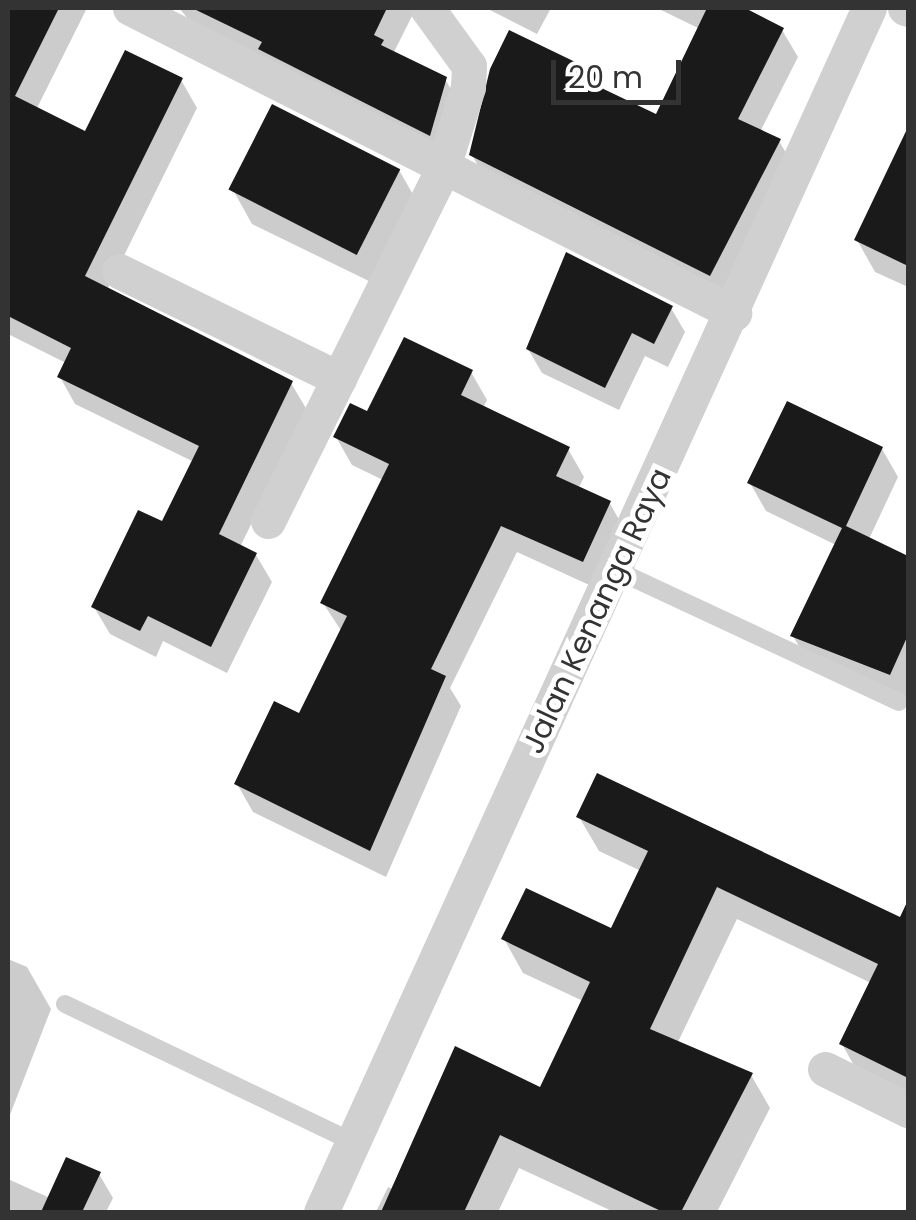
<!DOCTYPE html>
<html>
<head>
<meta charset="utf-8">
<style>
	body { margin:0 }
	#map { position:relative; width:916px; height:1220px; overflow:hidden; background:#fff; font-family:Poppins,sans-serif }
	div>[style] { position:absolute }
	.shadow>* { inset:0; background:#0003 }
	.building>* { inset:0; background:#1a1a1a; transform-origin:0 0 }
	.lane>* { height:18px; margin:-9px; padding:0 9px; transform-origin:9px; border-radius:9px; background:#d0d0d0 }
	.street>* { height:35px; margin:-17.5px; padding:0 17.5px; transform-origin:17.5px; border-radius:17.5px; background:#d0d0d0 }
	span { translate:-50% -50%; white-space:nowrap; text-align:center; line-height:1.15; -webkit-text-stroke:10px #fff; paint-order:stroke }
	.street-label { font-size:30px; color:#333 }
	.frame { position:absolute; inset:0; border:10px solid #333; pointer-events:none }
	.scale { position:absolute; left:551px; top:60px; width:130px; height:45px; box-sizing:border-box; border:5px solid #333; border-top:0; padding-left:12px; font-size:30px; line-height:35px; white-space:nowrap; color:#333; -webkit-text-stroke:8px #fff; paint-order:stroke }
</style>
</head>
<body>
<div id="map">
	<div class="shadow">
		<i style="clip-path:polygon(8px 8px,87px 8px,36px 110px,86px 134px,181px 80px,197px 108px,107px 290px,291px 383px,307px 410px,240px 547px,256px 555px,272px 582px,227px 673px,163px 641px,156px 657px,110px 634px,94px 607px,163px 525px,194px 462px,75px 404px,60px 377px,66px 363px,8px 334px)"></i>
		<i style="clip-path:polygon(179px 8px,416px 8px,393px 54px,445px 79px,461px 107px,446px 162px,194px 26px)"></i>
		<i style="clip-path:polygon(486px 8px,551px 8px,537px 34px)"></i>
		<i style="clip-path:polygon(657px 8px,742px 8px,782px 30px,798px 57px,760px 132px,779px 141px,795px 168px,726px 301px,488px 183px,472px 155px,596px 75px,607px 94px,657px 118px,700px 29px)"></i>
		<i style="clip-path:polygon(894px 163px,908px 170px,908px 287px,875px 272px,857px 240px)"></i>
		<i style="clip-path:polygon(399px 170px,419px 205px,379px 286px,252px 224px,233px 190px)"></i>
		<i style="clip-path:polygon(567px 255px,671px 308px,685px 332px,668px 367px,645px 356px,619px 410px,542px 373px,528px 349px)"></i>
		<i style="clip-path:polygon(471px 372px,487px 400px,483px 408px,568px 449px,584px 477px,578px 489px,609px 502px,625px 530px,598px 589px,517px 552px,450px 688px,461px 706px,386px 877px,253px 812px,237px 784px,300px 717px,342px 632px,323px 603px,383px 480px,352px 465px,336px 437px,368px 415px)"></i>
		<i style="clip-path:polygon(882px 449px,898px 477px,869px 539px,908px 559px,906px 702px,810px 665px,793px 636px,836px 545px,766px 511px,750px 483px)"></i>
		<i style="clip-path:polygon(579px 817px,903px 921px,908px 910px,908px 1100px,861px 1078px,842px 1044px,871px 983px,737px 919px,677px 1044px,751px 1075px,770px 1108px,717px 1212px,614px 1212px,519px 1168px,498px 1212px,376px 1212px,388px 1187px,395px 1190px,541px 1090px,583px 1001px,523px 973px,504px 939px,612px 932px,641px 871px,599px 851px)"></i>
		<i style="clip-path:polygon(8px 959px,27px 967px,51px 1009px,8px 1120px)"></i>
		<i style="clip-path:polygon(99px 1174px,113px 1198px,106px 1212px,8px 1212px,8px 1179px,50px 1198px)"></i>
	</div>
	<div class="building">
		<i style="clip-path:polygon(8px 8px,59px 8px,15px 96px,85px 131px,125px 50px,183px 78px,85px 276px,293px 381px,219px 534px,257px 553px,211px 647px,148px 616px,140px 631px,91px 607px,138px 510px,162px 521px,199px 446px,57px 377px,71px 348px,8px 316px)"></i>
		<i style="clip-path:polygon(192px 8px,387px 8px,374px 35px,384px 40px,381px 45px,447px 77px,430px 136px,258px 49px,262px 42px)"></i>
		<i style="clip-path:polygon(707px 8px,745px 8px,784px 28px,738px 119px,781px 139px,710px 276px,469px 155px,490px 69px,509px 30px,598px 73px,593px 84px,656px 114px)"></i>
		<i style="left:272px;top:104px;width:144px;height:96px;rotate:27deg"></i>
		<i style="clip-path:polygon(908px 127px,908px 266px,854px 240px)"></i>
		<i style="clip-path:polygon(566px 252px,673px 306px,654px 344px,632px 333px,605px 388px,526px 349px)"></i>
		<i style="clip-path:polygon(404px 337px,473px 370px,461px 395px,570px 447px,556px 476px,611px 501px,583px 562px,501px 526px,431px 669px,446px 676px,370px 851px,234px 784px,274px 701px,299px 713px,347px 616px,320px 603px,389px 464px,333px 437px,350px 403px,367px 411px)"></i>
		<i style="clip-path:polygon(787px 401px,883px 447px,846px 526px,908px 556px,908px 635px,890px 675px,790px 636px,842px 528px,747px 483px)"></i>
		<i style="clip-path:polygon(597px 773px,900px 917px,908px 900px,908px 1078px,839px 1044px,878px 964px,717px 887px,650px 1029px,753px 1073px,681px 1212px,663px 1212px,500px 1135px,464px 1212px,381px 1212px,455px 1046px,540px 1087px,590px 982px,501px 939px,526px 888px,611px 928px,648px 851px,576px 817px)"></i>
		<i style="clip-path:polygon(66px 1157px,101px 1172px,82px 1212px,41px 1212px)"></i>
	</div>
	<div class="lane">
		<i style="left:616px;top:570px;width:312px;rotate:25deg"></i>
		<i style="left:65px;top:1004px;width:319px;rotate:25.6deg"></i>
	</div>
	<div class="street">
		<i style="left:130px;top:8px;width:677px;rotate:26.79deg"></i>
		<i style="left:905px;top:8px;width:3px;rotate:18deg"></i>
		<i style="left:119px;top:271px;width:245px;rotate:26.1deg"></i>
		<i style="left:268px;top:521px;width:392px;rotate:-63.6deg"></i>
		<i style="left:442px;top:170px;width:87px;rotate:-72.6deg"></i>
		<i style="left:468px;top:87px;width:21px;rotate:-87deg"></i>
		<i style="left:469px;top:66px;width:72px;rotate:-125.9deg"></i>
		<i style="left:825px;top:1069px;width:93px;rotate:26.3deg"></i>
		<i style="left:321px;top:1212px;width:1323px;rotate:-65.53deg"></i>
	</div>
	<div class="street-label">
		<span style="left:597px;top:611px;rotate:-65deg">Jalan Kenanga Raya</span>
	</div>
	<div class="frame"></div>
	<div class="scale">20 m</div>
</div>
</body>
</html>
